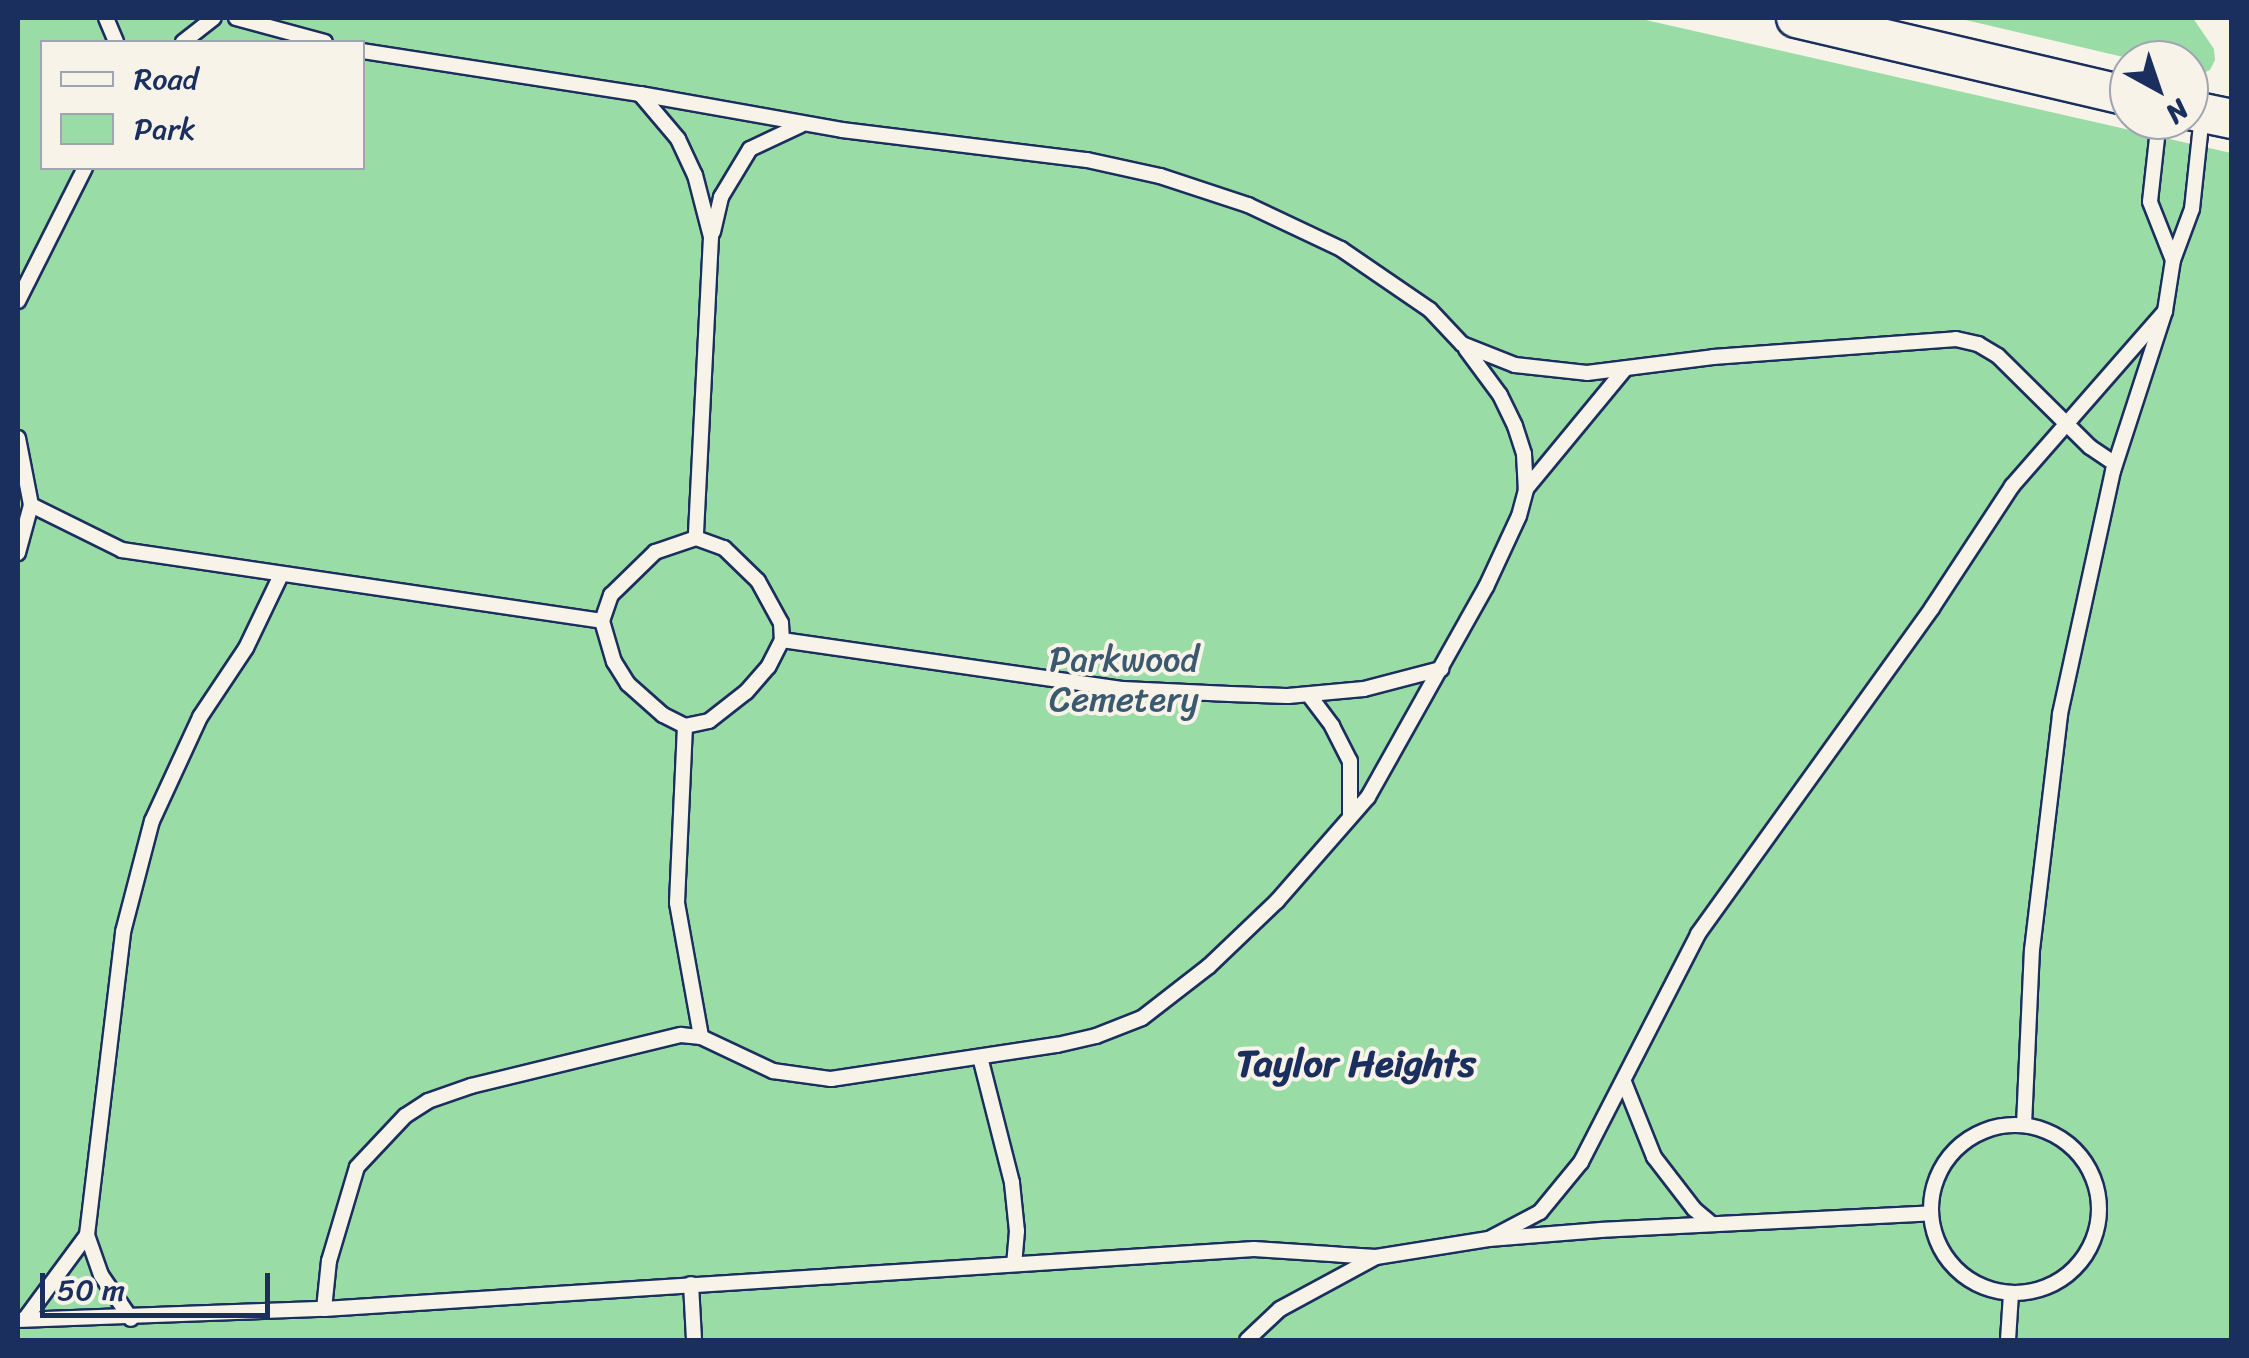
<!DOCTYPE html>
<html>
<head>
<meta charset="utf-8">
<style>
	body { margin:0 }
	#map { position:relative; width:2249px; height:1358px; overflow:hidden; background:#f7f3e8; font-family:Sriracha,sans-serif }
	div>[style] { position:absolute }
	.green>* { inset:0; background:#9adca6 }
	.roads { filter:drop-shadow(2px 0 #1b2f5e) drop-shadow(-2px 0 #1b2f5e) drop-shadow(0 2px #1b2f5e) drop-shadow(0 -2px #1b2f5e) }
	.service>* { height:14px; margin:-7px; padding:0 7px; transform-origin:7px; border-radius:7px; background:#f7f3e8 }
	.service>.ring { margin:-7px; padding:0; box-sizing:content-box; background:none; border:14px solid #f7f3e8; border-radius:50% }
	.secondary>* { height:38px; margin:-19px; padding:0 19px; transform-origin:19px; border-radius:19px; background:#f7f3e8 }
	span { translate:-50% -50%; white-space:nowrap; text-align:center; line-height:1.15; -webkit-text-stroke:8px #f7f3e8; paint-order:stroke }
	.park-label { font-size:35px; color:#3b5a70 }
	.neighbourhood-label { font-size:38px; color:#1b2f5e; font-weight:700 }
	.frame { position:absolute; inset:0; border:20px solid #1b2f5e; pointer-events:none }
	.legend { position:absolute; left:40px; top:40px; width:325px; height:130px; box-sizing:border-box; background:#f7f3e8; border:2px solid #9fa5b1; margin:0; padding:12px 18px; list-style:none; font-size:30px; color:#1b2f5e }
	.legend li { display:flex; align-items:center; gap:20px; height:50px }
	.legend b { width:50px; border:2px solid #9fa5b1 }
	.north { position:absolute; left:2109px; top:40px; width:100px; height:100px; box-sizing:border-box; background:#f7f3e8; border:2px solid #9fa5b1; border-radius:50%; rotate:140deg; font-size:28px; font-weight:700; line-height:40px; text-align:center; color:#1b2f5e }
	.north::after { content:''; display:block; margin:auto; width:35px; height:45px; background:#1b2f5e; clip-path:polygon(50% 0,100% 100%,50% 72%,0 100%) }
	.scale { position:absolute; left:40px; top:1273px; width:230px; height:45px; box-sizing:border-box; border:5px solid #1b2f5e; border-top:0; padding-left:12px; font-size:30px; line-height:35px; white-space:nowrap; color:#1b2f5e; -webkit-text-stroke:8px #f7f3e8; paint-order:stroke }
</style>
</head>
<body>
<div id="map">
	<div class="green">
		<i style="clip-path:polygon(evenodd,18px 18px,1637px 18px,2231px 153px,2231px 1340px,18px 1340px,18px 18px,42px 42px,362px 42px,362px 168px,42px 168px,42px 42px)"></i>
		<i style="clip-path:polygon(1957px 18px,2193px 18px,2214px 49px,2215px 60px,2210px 70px,2199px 75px,2189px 73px,2189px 60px,2136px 60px)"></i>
	</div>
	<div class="roads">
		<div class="service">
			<i style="left:106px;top:18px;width:26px;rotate:67deg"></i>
			<i style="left:236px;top:18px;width:92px;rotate:15.1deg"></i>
			<i style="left:183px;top:42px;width:39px;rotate:-38deg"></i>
			<i style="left:362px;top:51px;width:281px;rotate:8.8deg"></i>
			<i style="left:640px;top:94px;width:59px;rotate:49.8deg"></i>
			<i style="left:678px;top:139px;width:40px;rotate:65deg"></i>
			<i style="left:695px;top:175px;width:64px;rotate:75.5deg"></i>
			<i style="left:711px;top:237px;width:301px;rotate:92.9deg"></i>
			<i style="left:640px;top:94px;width:205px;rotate:10.1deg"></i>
			<i style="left:842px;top:130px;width:247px;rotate:7deg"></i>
			<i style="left:1087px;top:160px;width:75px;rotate:12.4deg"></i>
			<i style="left:1160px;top:176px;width:93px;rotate:18.2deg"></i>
			<i style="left:1248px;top:205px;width:103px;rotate:25.3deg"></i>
			<i style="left:1341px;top:249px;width:108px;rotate:34.4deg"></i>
			<i style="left:1430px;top:310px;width:47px;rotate:46.7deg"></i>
			<i style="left:1462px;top:344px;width:57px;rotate:21.6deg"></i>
			<i style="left:1515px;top:365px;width:72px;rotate:6.3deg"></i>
			<i style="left:1587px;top:373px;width:127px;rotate:-7.2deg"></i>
			<i style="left:1713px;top:357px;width:244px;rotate:-4.2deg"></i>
			<i style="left:1956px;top:339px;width:23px;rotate:13deg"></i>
			<i style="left:1978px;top:344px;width:23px;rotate:31deg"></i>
			<i style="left:1998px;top:356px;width:129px;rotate:44.7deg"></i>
			<i style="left:2090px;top:447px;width:30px;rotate:34deg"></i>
			<i style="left:2159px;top:120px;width:82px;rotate:96.3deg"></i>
			<i style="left:2150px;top:202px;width:62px;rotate:68.4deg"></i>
			<i style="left:713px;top:232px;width:36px;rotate:-77deg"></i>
			<i style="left:721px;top:197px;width:56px;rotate:-58.9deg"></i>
			<i style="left:750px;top:149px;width:56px;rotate:-25.2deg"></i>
			<i style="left:18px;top:301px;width:149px;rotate:-63.3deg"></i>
			<i style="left:1466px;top:349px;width:57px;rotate:53.5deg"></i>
			<i style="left:1500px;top:395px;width:34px;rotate:64deg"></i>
			<i style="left:1515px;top:426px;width:29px;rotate:72deg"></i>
			<i style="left:1524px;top:454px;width:35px;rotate:87deg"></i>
			<i style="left:18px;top:438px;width:68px;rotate:79deg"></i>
			<i style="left:31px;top:505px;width:50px;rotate:105.2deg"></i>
			<i style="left:31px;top:505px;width:102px;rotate:26.3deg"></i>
			<i style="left:122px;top:550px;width:485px;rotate:8.4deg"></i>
			<i style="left:696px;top:538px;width:30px;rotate:20deg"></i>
			<i style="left:724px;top:548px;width:47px;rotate:44.1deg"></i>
			<i style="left:758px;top:581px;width:48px;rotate:61.3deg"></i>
			<i style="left:781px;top:623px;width:17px;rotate:87deg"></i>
			<i style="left:782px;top:640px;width:30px;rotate:117deg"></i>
			<i style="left:768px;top:667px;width:33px;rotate:131deg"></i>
			<i style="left:746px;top:692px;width:47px;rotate:141.9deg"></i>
			<i style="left:709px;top:721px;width:25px;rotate:168deg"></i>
			<i style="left:685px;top:726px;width:25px;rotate:-153deg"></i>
			<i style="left:663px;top:715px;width:47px;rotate:-138.5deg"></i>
			<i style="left:628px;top:684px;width:26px;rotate:-122deg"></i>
			<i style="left:614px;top:662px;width:43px;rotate:-106.3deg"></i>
			<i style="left:602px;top:621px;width:28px;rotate:-71deg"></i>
			<i style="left:611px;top:595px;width:62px;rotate:-44.3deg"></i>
			<i style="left:655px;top:552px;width:43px;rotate:-18.9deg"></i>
			<i style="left:782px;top:640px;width:345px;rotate:8.2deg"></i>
			<i style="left:1123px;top:689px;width:107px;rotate:2.7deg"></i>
			<i style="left:1230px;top:694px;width:58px;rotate:2deg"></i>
			<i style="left:1288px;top:696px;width:76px;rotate:-5.3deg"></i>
			<i style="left:1364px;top:689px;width:80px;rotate:-14.6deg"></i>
			<i style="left:1309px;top:695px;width:39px;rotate:53deg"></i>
			<i style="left:1332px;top:726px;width:39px;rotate:63deg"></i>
			<i style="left:1350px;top:761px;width:55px;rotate:90deg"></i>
			<i style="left:685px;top:726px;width:177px;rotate:92.6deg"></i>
			<i style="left:677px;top:903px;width:136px;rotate:79.8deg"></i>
			<i style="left:980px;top:1057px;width:130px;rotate:75.7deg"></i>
			<i style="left:1012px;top:1183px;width:48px;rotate:84.1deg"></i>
			<i style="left:1017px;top:1231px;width:32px;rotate:95deg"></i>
			<i style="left:1624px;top:1082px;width:81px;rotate:68.2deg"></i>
			<i style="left:1654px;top:1157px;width:66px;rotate:52.4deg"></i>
			<i style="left:1694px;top:1209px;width:23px;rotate:40deg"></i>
			<i style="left:2024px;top:1125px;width:175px;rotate:-87.4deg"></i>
			<i style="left:2032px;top:950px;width:238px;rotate:-83.2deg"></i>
			<i style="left:2060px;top:714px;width:249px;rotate:-77.7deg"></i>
			<i style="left:2113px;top:471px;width:168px;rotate:-72deg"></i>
			<i style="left:2165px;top:311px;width:52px;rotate:-81.1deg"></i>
			<i style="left:2173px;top:260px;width:54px;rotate:-69.6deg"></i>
			<i style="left:2192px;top:209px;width:94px;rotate:-83.9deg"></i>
			<i class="ring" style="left:1931px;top:1125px;width:154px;height:154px"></i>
			<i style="left:87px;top:1235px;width:42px;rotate:70.7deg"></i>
			<i style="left:101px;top:1275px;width:53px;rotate:55.7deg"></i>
			<i style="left:1489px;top:1239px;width:58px;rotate:-27.9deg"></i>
			<i style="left:1540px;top:1212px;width:65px;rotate:-50.6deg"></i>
			<i style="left:1581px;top:1162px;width:256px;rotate:-62.8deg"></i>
			<i style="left:1698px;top:934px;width:401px;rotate:-54.3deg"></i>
			<i style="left:1932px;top:608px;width:146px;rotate:-56.7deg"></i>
			<i style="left:2012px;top:486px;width:232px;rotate:-48.8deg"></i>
			<i style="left:691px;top:1284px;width:56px;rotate:86.9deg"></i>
			<i style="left:324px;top:1309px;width:932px;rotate:-3.69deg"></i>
			<i style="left:1254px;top:1249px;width:122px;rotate:3.8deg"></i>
			<i style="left:25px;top:1319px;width:104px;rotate:-53.6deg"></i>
			<i style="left:87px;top:1235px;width:305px;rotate:-83.2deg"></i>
			<i style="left:123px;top:932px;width:115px;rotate:-75.4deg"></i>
			<i style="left:152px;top:821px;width:115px;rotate:-65.2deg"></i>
			<i style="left:200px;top:717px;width:83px;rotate:-56.3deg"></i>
			<i style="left:246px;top:648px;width:81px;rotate:-64.4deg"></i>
			<i style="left:18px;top:1320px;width:306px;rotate:-2.1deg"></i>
			<i style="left:324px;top:1309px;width:48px;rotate:-84.1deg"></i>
			<i style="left:329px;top:1261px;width:98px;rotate:-73.4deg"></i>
			<i style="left:357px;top:1167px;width:70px;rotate:-46.7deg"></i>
			<i style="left:405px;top:1116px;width:27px;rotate:-33deg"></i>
			<i style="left:428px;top:1101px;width:46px;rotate:-19.2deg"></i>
			<i style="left:471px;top:1086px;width:216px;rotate:-13.7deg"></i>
			<i style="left:681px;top:1035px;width:20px;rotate:6deg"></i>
			<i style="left:701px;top:1037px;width:80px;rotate:25.3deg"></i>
			<i style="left:773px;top:1071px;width:59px;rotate:7.9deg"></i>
			<i style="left:831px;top:1079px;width:229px;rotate:-8.6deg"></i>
			<i style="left:1057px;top:1045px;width:40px;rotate:-13deg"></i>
			<i style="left:1096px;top:1036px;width:49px;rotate:-21.4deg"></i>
			<i style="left:1142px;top:1018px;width:85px;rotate:-37.8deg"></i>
			<i style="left:1209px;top:966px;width:94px;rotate:-43.7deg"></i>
			<i style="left:1277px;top:901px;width:138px;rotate:-48.8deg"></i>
			<i style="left:1368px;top:797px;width:241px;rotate:-60.7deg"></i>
			<i style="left:1486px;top:587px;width:78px;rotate:-65.1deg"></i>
			<i style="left:1519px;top:516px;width:28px;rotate:-75deg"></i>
			<i style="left:1526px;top:489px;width:156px;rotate:-50.5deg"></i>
			<i style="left:1247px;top:1340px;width:45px;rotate:-43.2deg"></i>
			<i style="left:1280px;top:1309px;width:109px;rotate:-28.4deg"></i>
			<i style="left:1376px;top:1257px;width:114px;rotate:-9.1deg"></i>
			<i style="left:1489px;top:1239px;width:112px;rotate:-4.6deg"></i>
			<i style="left:1601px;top:1230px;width:330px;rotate:-2.9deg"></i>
			<i style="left:2008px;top:1340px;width:47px;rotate:-86.3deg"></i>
		</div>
		<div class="secondary">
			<i style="left:1796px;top:18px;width:342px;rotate:13.2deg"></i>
			<i style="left:2189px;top:110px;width:44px;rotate:11.8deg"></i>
		</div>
	</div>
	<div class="park-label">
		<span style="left:1124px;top:679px">Parkwood<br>Cemetery</span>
	</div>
	<div class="neighbourhood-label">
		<span style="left:1356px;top:1064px">Taylor Heights</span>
	</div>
	<div class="frame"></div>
	<ul class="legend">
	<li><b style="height:12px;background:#f7f3e8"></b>Road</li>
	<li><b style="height:28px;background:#9adca6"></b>Park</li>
	</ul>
	<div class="north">N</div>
	<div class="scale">50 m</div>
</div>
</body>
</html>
